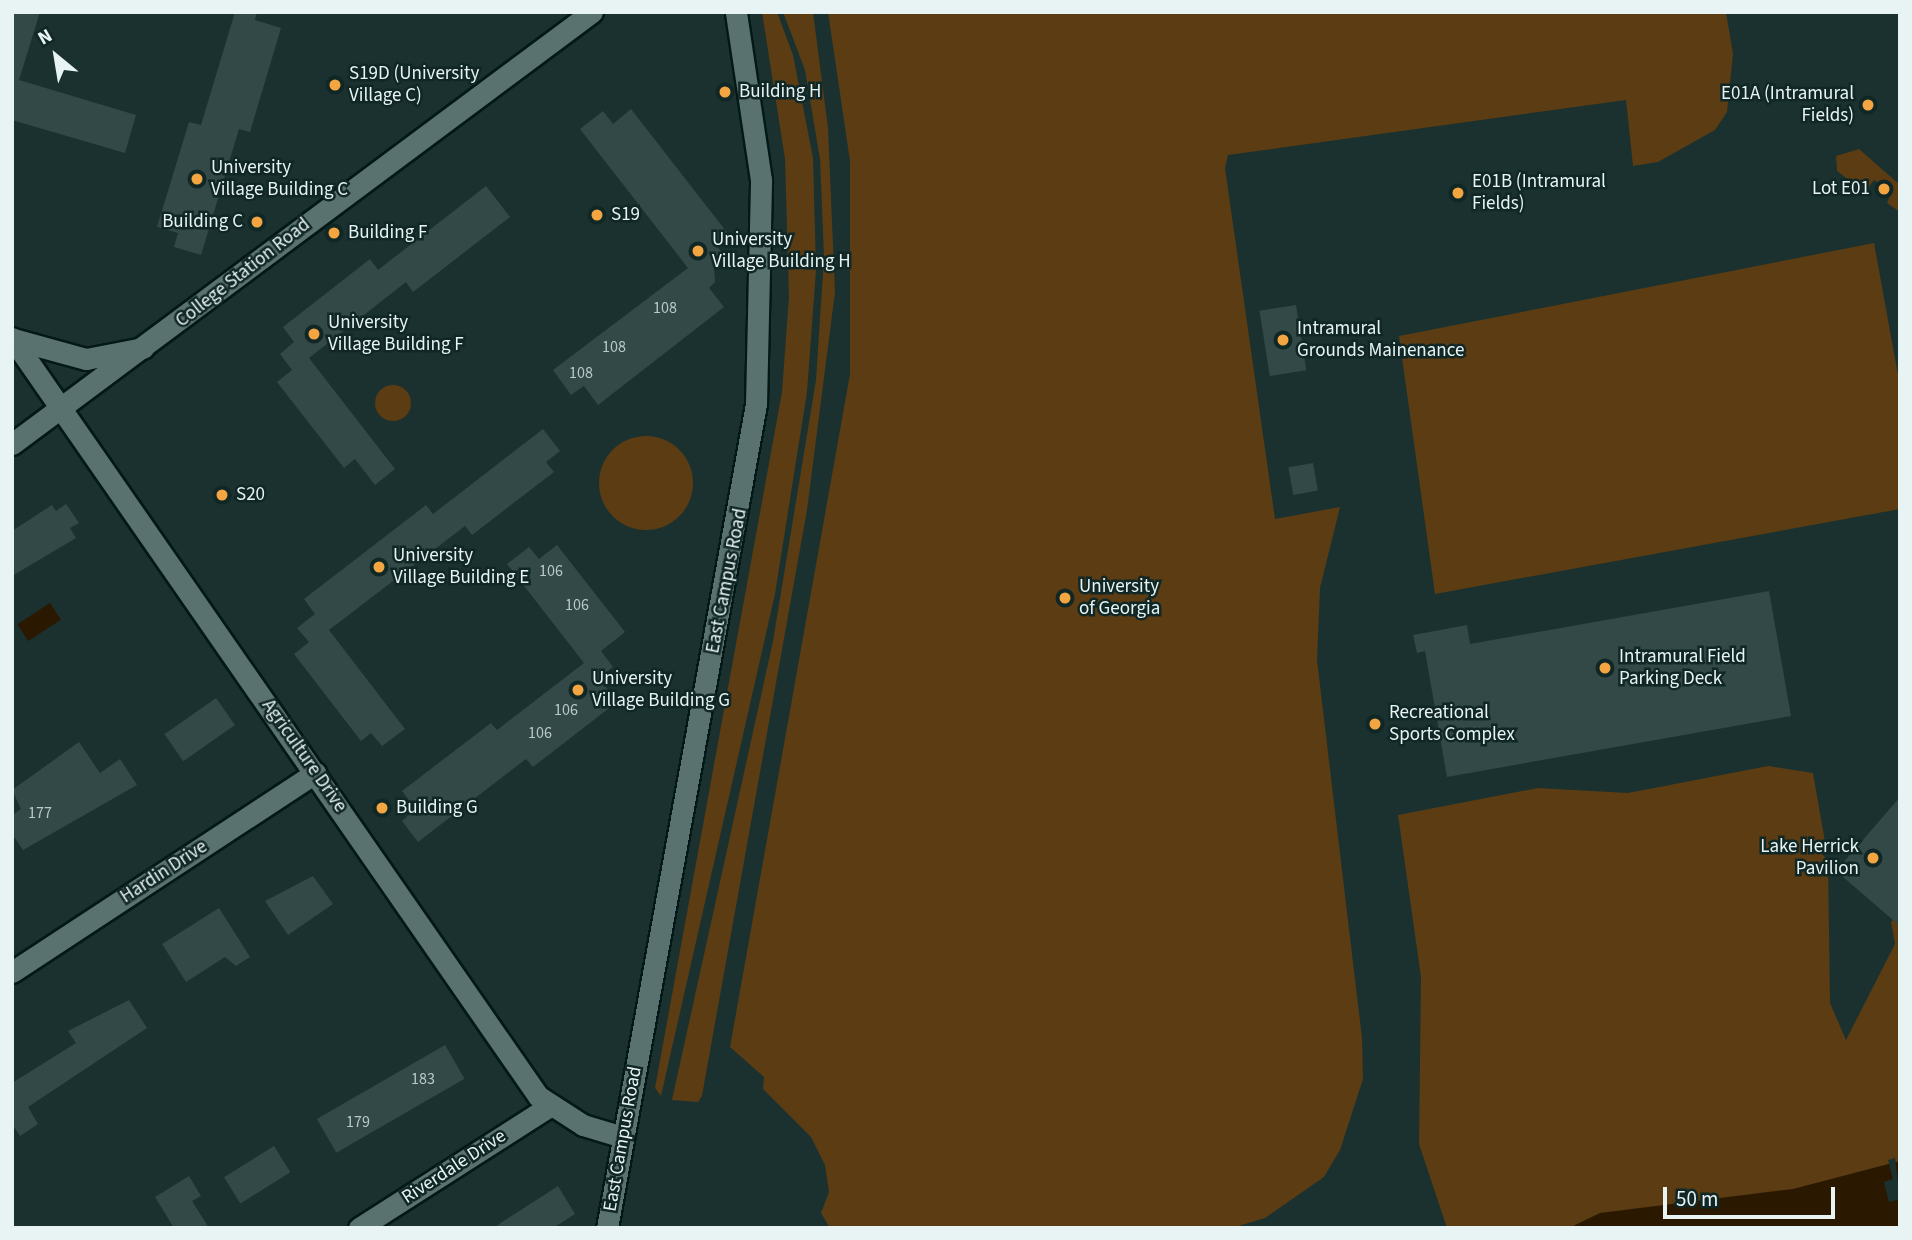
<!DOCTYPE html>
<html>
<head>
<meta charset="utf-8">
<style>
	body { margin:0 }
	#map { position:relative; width:1912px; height:1240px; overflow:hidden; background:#1a312f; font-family:"Source Sans 3",sans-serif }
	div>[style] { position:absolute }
	.green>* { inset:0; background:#5b3c13 }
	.round { border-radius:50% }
	.water>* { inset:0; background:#2b1800; transform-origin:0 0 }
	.pier>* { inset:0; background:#1a312f }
	.building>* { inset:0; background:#324947; transform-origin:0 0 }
	.roads { filter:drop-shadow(2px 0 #031817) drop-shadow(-2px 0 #031817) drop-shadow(0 2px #031817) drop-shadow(0 -2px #031817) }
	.street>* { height:21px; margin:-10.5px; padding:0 10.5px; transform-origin:10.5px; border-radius:10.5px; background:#59716f }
	.secondary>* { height:21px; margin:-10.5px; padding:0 10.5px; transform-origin:10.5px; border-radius:10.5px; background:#59716f }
	.dots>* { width:19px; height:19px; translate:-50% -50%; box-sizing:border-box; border:4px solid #102726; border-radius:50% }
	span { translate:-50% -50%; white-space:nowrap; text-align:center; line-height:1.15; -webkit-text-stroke:5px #102726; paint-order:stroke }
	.number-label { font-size:16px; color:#bac9c8 }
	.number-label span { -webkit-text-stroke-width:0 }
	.poi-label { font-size:19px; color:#e7f4f3 }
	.left { translate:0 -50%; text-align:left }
	.right { translate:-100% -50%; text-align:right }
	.street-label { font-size:19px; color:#e7f4f3 }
	.frame { position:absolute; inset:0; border:14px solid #e7f4f3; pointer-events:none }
	.north { position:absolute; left:21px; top:21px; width:70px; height:70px; -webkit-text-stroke:5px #102726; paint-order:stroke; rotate:330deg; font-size:19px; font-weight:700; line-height:28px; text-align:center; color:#e7f4f3 }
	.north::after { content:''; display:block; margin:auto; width:24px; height:32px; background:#e7f4f3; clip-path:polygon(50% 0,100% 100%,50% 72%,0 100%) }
	.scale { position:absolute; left:1663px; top:1187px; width:172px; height:32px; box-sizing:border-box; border:4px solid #e7f4f3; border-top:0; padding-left:9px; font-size:21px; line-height:24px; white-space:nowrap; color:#e7f4f3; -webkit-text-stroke:5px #102726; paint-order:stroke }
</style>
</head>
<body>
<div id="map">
	<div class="green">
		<i style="clip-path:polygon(762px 12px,777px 12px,793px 55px,813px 158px,816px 270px,807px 392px,775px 594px,661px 1096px,655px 1088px,782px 392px,789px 297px,785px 159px)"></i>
		<i style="clip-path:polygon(783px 12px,813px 12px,828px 128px,835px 292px,807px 510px,702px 1096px,698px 1102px,672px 1100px,773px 641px,816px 380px,824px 257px,820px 159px,805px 70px)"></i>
		<i style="clip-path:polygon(828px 12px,1726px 12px,1733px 54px,1727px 112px,1715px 130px,1658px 162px,1633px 166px,1626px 100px,1228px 155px,1225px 168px,1275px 519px,1340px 507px,1320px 588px,1317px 660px,1362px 1038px,1363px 1079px,1340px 1150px,1324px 1177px,1265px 1218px,1232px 1228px,830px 1228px,821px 1213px,829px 1192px,825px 1165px,811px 1137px,763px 1089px,764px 1077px,730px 1047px,850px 374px,850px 161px)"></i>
		<i style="clip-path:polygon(1859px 149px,1900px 185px,1900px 212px,1887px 203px,1892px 191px,1874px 180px,1865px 192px,1837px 171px,1836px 156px)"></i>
		<i style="clip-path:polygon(1874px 243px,1900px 386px,1900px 509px,1435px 594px,1399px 336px)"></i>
		<i class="round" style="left:375px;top:385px;width:36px;height:36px"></i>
		<i class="round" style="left:599px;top:436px;width:94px;height:94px"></i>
		<i style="clip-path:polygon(1768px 766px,1813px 773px,1825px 842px,1819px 851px,1828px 860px,1830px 1003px,1846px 1040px,1895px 944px,1891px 922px,1900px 912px,1900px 1228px,1447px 1228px,1419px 1144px,1421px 977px,1398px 815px,1538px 788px,1628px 793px)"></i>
	</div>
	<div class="water">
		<i style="left:50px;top:603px;width:20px;height:39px;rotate:57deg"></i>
		<i style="clip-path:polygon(1900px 1161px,1900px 1228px,1569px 1228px,1600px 1213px,1793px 1189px)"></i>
	</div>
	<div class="pier">
		<i style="clip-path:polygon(1895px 1158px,1900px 1199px,1889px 1202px,1884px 1182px,1893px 1179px,1888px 1160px)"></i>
	</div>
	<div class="building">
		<i style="clip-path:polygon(12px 12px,40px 12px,19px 80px,136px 115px,125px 153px,12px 120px)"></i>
		<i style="clip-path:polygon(235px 12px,257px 12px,255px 20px,281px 28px,250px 132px,239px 129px,201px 255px,174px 247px,178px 233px,157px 227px,189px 122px,201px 125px)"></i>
		<i style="clip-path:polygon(631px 109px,729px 235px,716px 245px,726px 258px,714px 267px,715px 282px,709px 288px,724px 307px,598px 405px,584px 386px,571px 395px,553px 370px,688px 268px,580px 129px,603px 111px,613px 124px)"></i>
		<i style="clip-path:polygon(486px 186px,510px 217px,413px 292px,406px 282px,309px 358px,395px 469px,375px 485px,355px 459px,344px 468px,277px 382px,292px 370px,280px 354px,294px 342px,283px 327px,370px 259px,378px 270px)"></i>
		<i style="left:1296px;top:305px;width:66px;height:37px;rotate:81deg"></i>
		<i style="clip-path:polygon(543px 429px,560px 451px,546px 462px,554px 472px,472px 535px,465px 526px,329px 630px,405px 729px,382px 746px,371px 733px,361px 741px,294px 654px,309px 642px,297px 628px,315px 614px,304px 599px,426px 505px,433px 514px)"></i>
		<i style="left:1313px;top:463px;width:28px;height:25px;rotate:80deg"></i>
		<i style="clip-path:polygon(66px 504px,79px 523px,70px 528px,76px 538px,12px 576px,12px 531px,52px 505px,56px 511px)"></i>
		<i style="clip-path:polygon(557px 545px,625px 632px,601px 651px,613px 667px,599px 678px,617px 702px,533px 767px,526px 759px,418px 842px,402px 821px,416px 809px,402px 791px,491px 723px,497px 730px,584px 663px,507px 564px,529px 547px,539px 559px)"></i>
		<i style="clip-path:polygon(1769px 591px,1791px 716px,1447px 777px,1425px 651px,1417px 653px,1413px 635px,1467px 625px,1470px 644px)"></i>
		<i style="left:216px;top:698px;width:33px;height:63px;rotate:55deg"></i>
		<i style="clip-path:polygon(79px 742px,100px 773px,120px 759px,137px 785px,23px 850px,12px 834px,12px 815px,21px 809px,12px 790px)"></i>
		<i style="clip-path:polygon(1900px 797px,1900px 926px,1836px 871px)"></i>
		<i style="clip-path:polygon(313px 876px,333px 904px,288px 935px,265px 901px)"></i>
		<i style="clip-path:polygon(219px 908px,250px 957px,236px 966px,225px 957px,186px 982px,162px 944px)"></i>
		<i style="clip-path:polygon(129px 1000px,147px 1028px,28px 1107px,38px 1124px,20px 1136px,12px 1124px,12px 1083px,76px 1043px,68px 1031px)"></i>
		<i style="left:445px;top:1045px;width:39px;height:148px;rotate:60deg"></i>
		<i style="left:274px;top:1146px;width:31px;height:59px;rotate:58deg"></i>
		<i style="clip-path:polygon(189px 1176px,201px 1196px,192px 1201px,209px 1228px,174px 1228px,155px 1197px)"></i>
		<i style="clip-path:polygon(558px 1186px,575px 1214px,553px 1228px,493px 1228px)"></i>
	</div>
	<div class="roads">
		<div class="street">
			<i style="left:12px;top:338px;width:923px;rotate:55.24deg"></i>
			<i style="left:538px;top:1096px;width:54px;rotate:32.8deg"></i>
			<i style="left:583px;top:1125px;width:42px;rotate:16.7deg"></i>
			<i style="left:12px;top:972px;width:363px;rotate:-33.3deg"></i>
			<i style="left:359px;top:1228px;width:227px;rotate:-32.6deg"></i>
		</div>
		<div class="secondary">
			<i style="left:13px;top:339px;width:76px;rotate:15.3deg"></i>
			<i style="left:86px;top:359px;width:58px;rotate:-10.9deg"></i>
			<i style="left:12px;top:444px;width:723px;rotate:-36.68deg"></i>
			<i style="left:607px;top:1228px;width:837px;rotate:-79.75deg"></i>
			<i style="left:756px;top:404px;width:224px;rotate:-88.7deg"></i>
			<i style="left:761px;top:180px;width:170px;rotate:-98.5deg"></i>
		</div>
	</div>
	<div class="dots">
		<i style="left:335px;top:85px;background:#f2a541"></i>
		<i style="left:725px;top:92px;background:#f2a541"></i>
		<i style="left:1868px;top:105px;background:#f2a541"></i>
		<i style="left:197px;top:179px;background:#f2a541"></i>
		<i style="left:1884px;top:189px;background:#f2a541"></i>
		<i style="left:1458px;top:193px;background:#f2a541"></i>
		<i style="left:597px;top:215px;background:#f2a541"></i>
		<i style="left:257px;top:222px;background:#f2a541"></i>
		<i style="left:334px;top:233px;background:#f2a541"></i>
		<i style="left:698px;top:251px;background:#f2a541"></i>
		<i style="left:314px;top:334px;background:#f2a541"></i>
		<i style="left:1283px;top:340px;background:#f2a541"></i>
		<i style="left:222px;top:495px;background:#f2a541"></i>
		<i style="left:379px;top:567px;background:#f2a541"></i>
		<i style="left:1065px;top:598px;background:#f2a541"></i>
		<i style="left:1605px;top:668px;background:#f2a541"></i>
		<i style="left:578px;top:690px;background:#f2a541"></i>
		<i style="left:1375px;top:724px;background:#f2a541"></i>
		<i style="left:382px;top:808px;background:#f2a541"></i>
		<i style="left:1873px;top:858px;background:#f2a541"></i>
	</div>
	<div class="number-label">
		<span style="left:665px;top:308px">108</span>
		<span style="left:614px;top:347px">108</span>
		<span style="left:581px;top:373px">108</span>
		<span style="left:551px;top:571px">106</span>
		<span style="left:577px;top:605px">106</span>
		<span style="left:566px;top:710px">106</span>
		<span style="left:540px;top:733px">106</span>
		<span style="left:40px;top:813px">177</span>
		<span style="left:423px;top:1079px">183</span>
		<span style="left:358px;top:1122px">179</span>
	</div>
	<div class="poi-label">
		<span class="left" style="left:349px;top:85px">S19D (University<br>Village C)</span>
		<span class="left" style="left:739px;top:92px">Building H</span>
		<span class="right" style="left:1854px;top:105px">E01A (Intramural<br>Fields)</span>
		<span class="left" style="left:211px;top:179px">University<br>Village Building C</span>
		<span class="left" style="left:1472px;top:193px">E01B (Intramural<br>Fields)</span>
		<span class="right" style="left:1870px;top:189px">Lot E01</span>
		<span class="left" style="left:611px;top:215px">S19</span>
		<span class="right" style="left:243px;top:222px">Building C</span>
		<span class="left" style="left:348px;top:233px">Building F</span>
		<span class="left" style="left:712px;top:251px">University<br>Village Building H</span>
		<span class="left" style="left:328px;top:334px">University<br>Village Building F</span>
		<span class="left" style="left:1297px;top:340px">Intramural<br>Grounds Mainenance</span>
		<span class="left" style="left:236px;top:495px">S20</span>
		<span class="left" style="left:393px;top:567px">University<br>Village Building E</span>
		<span class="left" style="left:1079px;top:598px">University<br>of Georgia</span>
		<span class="left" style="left:1619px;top:668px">Intramural Field<br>Parking Deck</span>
		<span class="left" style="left:592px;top:690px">University<br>Village Building G</span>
		<span class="left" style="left:1389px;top:724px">Recreational<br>Sports Complex</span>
		<span class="left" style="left:396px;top:808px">Building G</span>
		<span class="right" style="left:1859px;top:858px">Lake Herrick<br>Pavilion</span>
	</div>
	<div class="street-label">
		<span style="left:243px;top:273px;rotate:-38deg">College Station Road</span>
		<span style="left:727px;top:581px;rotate:-79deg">East Campus Road</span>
		<span style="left:304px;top:756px;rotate:55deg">Agriculture Drive</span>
		<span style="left:164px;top:872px;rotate:-33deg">Hardin Drive</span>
		<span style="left:623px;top:1139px;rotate:-80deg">East Campus Road</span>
		<span style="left:454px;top:1167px;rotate:-33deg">Riverdale Drive</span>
	</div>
	<div class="frame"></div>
	<div class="north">N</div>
	<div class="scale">50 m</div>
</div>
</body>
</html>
